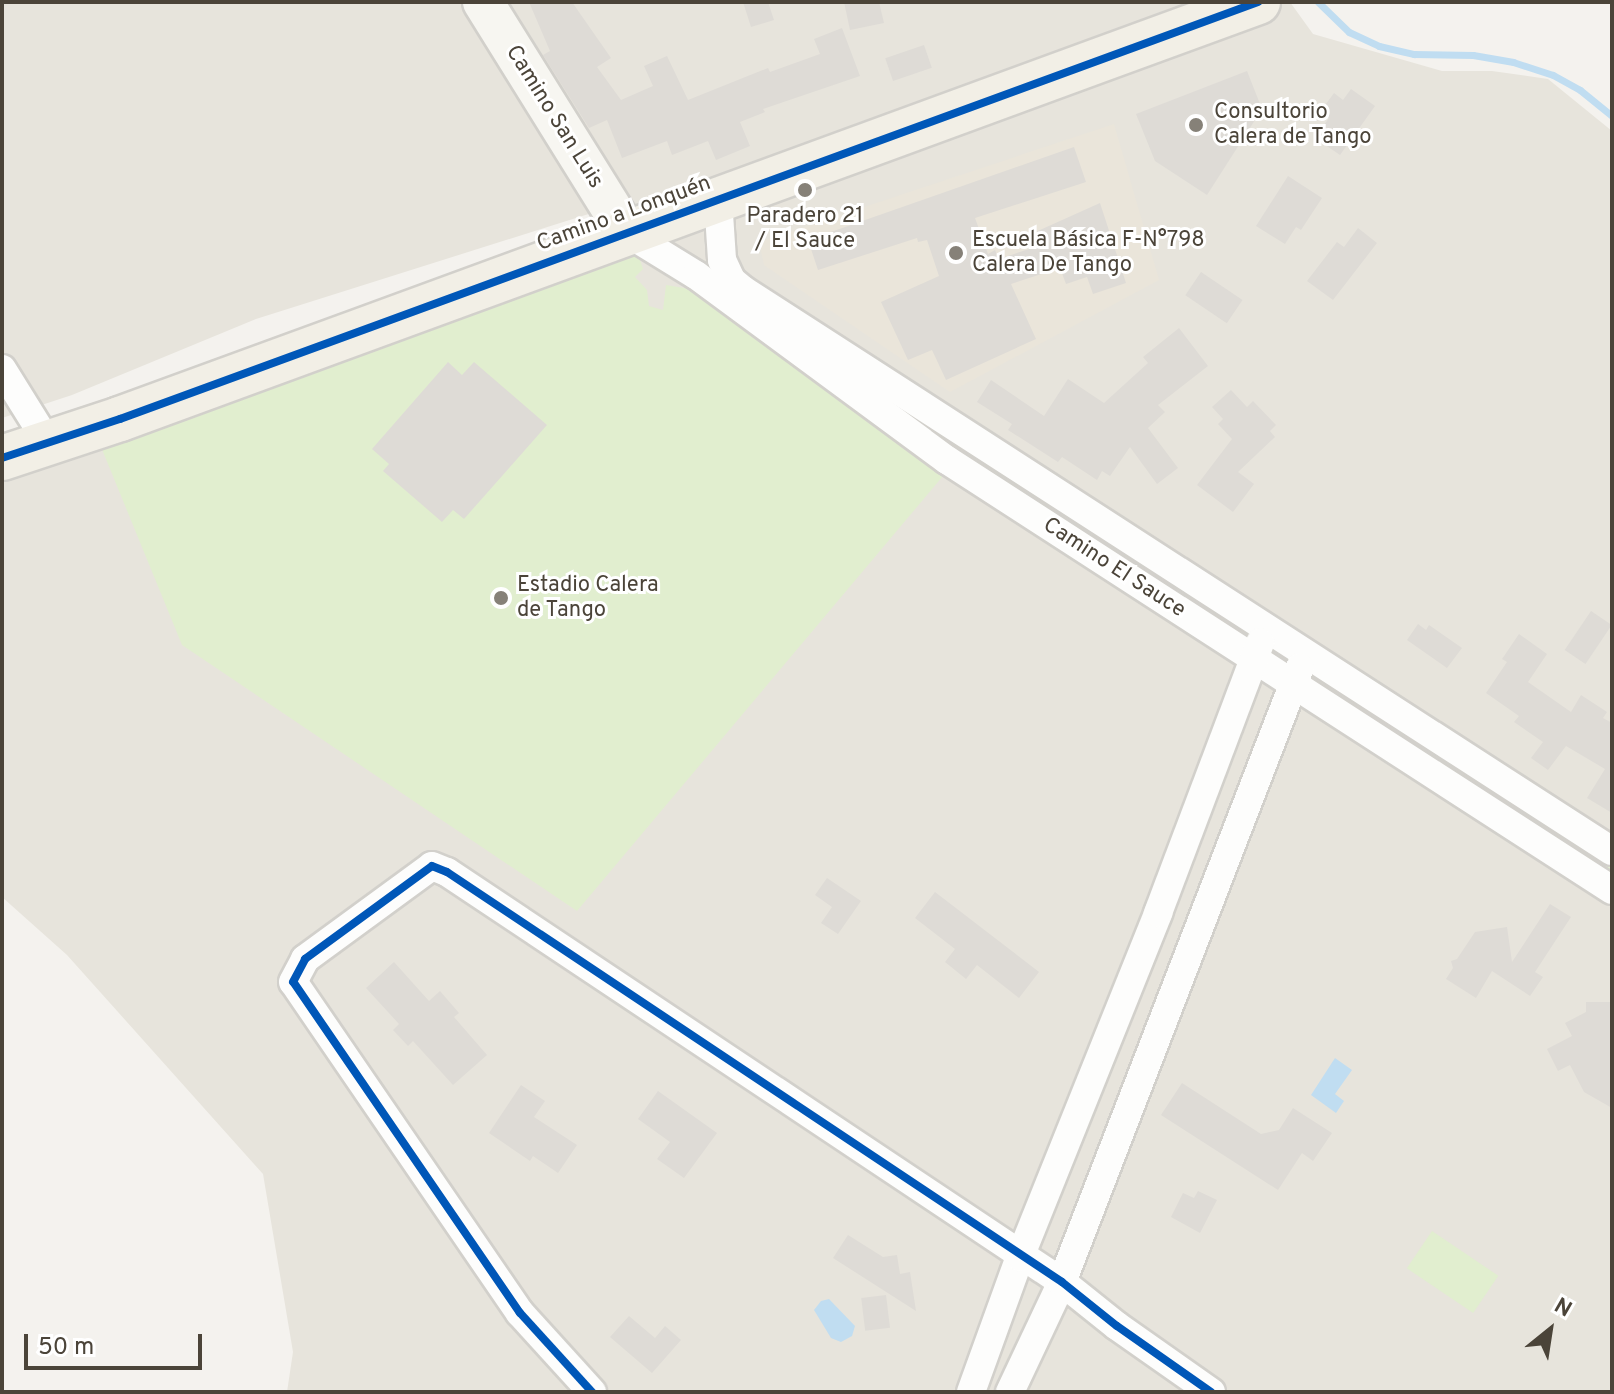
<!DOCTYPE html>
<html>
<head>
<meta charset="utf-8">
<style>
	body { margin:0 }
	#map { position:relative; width:1614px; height:1394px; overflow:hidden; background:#f4f2ee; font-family:Overpass,sans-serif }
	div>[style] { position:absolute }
	.residential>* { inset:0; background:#e7e4dc }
	.education>* { inset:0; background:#eae5da }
	.green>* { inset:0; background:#e1eecf; transform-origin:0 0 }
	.water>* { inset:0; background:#c0ddf1 }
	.stream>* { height:7px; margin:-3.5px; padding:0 3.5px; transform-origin:3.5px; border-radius:3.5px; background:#c0ddf1 }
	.building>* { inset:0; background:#dedbd6; transform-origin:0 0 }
	.roads { filter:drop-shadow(2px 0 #d2d0cb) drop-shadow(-2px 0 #d2d0cb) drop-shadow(0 2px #d2d0cb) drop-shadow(0 -2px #d2d0cb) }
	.street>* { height:28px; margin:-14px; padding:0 14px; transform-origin:14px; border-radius:14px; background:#fdfdfc }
	.secondary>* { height:40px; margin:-20px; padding:0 20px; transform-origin:20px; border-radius:20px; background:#f7f6f1 }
	.primary>* { height:44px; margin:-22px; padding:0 22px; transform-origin:22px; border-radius:22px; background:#f2efe6 }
	.cycleway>* { height:8px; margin:-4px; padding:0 4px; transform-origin:4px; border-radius:4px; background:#0057b8 }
	.dots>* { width:22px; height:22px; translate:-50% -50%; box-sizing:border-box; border:4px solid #fff; border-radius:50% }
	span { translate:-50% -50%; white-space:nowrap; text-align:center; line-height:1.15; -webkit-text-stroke:6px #fff; paint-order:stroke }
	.poi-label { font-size:22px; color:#4b4439 }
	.left { translate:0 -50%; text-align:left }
	.street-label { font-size:22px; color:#4b4439 }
	.frame { position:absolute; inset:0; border:4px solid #4b4439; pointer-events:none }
	.north { position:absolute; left:1510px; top:1290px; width:80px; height:80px; -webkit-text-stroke:6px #fff; paint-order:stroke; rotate:30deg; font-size:22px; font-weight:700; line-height:32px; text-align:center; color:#4b4439 }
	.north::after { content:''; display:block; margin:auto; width:28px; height:36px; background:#4b4439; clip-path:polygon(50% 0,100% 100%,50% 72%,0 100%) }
	.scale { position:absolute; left:24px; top:1334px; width:178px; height:36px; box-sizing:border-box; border:4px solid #4b4439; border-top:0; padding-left:10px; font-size:24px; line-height:28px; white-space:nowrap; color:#4b4439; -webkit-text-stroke:6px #fff; paint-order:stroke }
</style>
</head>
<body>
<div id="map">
	<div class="residential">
		<i style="clip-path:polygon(2px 2px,471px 2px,598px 211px,256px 319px,72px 395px,2px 418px)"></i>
		<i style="clip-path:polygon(505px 2px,1290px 2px,1313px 34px,1442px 71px,1492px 71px,1548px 79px,1612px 131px,1612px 1392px,287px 1392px,293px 1352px,263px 1174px,67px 955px,2px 897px,2px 475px,621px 251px,617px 188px)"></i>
	</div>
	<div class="education">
		<i style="clip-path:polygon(1114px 124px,1159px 280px,950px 392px,764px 265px,759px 242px)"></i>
	</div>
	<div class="green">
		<i style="clip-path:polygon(637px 251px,643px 269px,635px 277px,647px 290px,649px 306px,663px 310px,666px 285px,690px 289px,943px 476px,577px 911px,182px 645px,99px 442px)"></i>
		<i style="left:1328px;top:683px;width:339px;height:12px;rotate:33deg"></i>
		<i style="left:1432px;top:1231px;width:80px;height:45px;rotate:34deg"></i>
	</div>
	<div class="water">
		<i style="clip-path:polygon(1335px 1058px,1352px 1070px,1335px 1094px,1344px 1101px,1336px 1113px,1311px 1095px)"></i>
		<i style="clip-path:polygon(829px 1299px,855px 1326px,852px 1336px,841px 1342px,831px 1338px,814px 1310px,821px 1301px)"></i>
	</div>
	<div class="stream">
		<i style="left:1318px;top:2px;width:43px;rotate:44.1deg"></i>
		<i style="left:1349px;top:32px;width:33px;rotate:25deg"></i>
		<i style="left:1379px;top:46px;width:36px;rotate:13deg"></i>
		<i style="left:1414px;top:54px;width:59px;rotate:1deg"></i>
		<i style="left:1473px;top:55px;width:41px;rotate:9.9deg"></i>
		<i style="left:1513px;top:62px;width:42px;rotate:18deg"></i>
		<i style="left:1553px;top:75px;width:31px;rotate:29deg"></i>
		<i style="left:1580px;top:90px;width:41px;rotate:39.1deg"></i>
	</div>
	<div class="building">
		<i style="clip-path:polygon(529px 2px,572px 2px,611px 58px,597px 67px,621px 100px,653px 86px,644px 66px,667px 56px,688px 100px,768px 68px,770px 72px,820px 54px,814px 39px,842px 28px,860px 76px,763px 109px,765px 112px,740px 122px,750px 146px,716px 160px,708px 141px,672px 155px,667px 141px,622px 158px,607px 120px,589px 128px,543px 55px,550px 51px)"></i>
		<i style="clip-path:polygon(743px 2px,768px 2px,774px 20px,751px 27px)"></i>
		<i style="clip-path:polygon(844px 2px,879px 2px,884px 23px,850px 30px)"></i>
		<i style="left:924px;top:45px;width:24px;height:41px;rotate:71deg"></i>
		<i style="clip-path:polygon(1247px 71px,1262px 109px,1207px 195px,1155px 161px,1136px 114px)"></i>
		<i style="clip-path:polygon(1351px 89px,1375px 106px,1340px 155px,1315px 138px,1329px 118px,1320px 112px,1334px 93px,1343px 100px)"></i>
		<i style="clip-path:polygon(1074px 147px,1086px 182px,975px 218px,988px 254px,995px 250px,999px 259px,1035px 247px,1031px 234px,1100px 203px,1126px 283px,1093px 294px,1087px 277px,1066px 284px,1060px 268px,1011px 284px,1036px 339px,946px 380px,932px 350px,908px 360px,881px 302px,939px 276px,927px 240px,918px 242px,917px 238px,818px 270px,808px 240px)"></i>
		<i style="clip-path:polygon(1288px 176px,1322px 198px,1301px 230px,1296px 227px,1285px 244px,1256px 226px)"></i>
		<i style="clip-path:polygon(1358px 228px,1377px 243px,1333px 300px,1307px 281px,1337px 242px,1344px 247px)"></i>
		<i style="left:1201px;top:272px;width:50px;height:28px;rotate:34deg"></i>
		<i style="clip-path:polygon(1179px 328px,1208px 366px,1158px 405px,1165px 412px,1148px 428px,1178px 468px,1157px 484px,1130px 447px,1110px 476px,1102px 471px,1097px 480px,1062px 457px,1058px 462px,1008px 430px,1012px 424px,977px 402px,991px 380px,1044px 416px,1068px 379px,1104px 403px,1148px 363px,1143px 357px)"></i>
		<i style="clip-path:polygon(448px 362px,462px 375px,474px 362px,547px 425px,464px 519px,453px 510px,442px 522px,383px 471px,389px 464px,372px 449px)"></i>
		<i style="clip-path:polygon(1231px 390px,1247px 407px,1253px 401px,1276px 425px,1270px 431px,1275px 437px,1238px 472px,1254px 484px,1233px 512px,1197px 485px,1232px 439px,1218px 424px,1223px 419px,1212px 407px)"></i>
		<i style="left:1591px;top:611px;width:25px;height:47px;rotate:34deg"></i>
		<i style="clip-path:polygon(1418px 624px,1426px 630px,1429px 625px,1462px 648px,1447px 668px,1407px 640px)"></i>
		<i style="clip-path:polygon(1519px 634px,1547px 654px,1528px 682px,1571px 712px,1581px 695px,1607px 712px,1603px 718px,1612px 723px,1612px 813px,1587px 798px,1605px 769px,1566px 746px,1548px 770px,1531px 758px,1543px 742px,1514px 722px,1519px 716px,1486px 693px,1507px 662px,1502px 659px)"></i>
		<i style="clip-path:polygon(827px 878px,861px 901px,838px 934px,821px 923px,832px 907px,815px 895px)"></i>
		<i style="clip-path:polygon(935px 892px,1039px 972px,1019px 998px,977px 965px,966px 979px,945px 962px,955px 949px,915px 918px)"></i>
		<i style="clip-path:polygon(1550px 904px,1571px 917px,1535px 972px,1543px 977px,1530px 996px,1492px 971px,1476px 998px,1446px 979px,1453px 968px,1451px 961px,1457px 959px,1475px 932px,1507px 927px,1512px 962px)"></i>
		<i style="clip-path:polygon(394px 962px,429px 1001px,440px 991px,459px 1013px,454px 1017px,487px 1055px,453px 1085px,413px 1041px,408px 1046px,393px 1030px,399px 1024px,366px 988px)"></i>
		<i style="clip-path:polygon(1586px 1002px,1612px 1002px,1612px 1108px,1584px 1092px,1570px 1065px,1558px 1071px,1547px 1049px,1572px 1036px,1565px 1023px,1586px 1012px)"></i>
		<i style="clip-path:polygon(1182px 1083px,1261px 1134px,1279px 1130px,1293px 1108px,1332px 1133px,1313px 1161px,1302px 1153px,1278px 1190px,1161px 1115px)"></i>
		<i style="clip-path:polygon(521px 1085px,545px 1101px,534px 1117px,577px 1145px,558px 1173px,533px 1156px,530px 1161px,489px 1133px)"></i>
		<i style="clip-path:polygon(658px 1091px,717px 1133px,684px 1178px,657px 1159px,670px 1142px,638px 1119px)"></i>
		<i style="clip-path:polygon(1198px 1191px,1217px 1200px,1200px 1233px,1171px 1217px,1183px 1193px,1194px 1198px)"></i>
		<i style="clip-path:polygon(848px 1235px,883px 1257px,897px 1255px,900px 1274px,910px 1272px,916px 1311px,833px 1258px)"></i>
		<i style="left:886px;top:1295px;width:33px;height:25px;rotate:83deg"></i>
		<i style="clip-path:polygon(629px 1316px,655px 1338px,665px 1326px,681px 1340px,652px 1373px,610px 1337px)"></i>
	</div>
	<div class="roads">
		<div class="street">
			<i style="left:718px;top:199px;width:61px;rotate:86.2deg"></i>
			<i style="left:722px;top:260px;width:23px;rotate:65deg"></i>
			<i style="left:732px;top:281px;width:14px;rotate:39deg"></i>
			<i style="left:743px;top:290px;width:1034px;rotate:32.85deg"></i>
			<i style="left:626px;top:232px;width:82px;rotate:31.6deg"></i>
			<i style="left:696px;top:275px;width:312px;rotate:36.4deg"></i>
			<i style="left:947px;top:460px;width:792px;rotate:32.89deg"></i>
			<i style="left:2px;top:369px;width:87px;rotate:58.1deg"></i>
			<i style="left:592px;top:1392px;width:107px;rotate:-132.3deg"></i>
			<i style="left:520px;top:1313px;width:401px;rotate:-124.4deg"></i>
			<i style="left:293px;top:982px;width:26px;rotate:-62deg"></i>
			<i style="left:305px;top:959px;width:157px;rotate:-36.2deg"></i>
			<i style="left:432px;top:866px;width:16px;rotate:22deg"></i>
			<i style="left:447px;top:872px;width:739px;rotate:33.69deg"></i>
			<i style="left:1062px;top:1282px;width:70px;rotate:38.7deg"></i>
			<i style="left:1117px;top:1326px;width:115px;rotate:35.1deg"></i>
			<i style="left:971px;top:1392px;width:144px;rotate:-70.1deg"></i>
			<i style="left:1020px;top:1257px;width:371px;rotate:-68.1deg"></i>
			<i style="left:1158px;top:913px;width:289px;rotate:-69.3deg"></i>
			<i style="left:1010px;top:1392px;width:122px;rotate:-64.7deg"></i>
			<i style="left:1062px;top:1282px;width:659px;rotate:-68.84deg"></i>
		</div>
		<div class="secondary">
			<i style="left:483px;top:2px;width:271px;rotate:58.1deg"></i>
		</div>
		<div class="primary">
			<i style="left:2px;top:458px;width:124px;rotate:-18.3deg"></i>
			<i style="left:120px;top:419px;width:1212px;rotate:-20.12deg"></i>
		</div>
	</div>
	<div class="cycleway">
		<i style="left:2px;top:458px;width:124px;rotate:-18.3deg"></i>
		<i style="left:120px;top:419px;width:1212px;rotate:-20.12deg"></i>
		<i style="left:592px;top:1392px;width:107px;rotate:-132.3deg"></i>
		<i style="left:520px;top:1313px;width:401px;rotate:-124.4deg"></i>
		<i style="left:293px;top:982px;width:26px;rotate:-62deg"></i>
		<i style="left:305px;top:959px;width:157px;rotate:-36.2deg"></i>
		<i style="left:432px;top:866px;width:16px;rotate:22deg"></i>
		<i style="left:447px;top:872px;width:739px;rotate:33.69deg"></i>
		<i style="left:1062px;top:1282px;width:70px;rotate:38.7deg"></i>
		<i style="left:1117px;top:1326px;width:115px;rotate:35.1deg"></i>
	</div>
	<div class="dots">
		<i style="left:1196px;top:125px;background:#868178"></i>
		<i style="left:805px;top:190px;background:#868178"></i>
		<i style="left:956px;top:253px;background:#868178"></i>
		<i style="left:501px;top:598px;background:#868178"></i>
	</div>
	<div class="poi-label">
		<span class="left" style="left:1214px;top:125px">Consultorio<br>Calera de Tango</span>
		<span style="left:805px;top:229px">Paradero 21<br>/ El Sauce</span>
		<span class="left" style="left:972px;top:253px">Escuela Básica F-N°798<br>Calera De Tango</span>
		<span class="left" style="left:517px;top:598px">Estadio Calera<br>de Tango</span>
	</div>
	<div class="street-label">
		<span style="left:554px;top:117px;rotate:58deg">Camino San Luis</span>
		<span style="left:624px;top:214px;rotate:-20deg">Camino a Lonquén</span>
		<span style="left:1114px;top:568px;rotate:33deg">Camino El Sauce</span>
	</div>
	<div class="frame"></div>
	<div class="north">N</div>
	<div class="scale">50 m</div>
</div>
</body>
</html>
